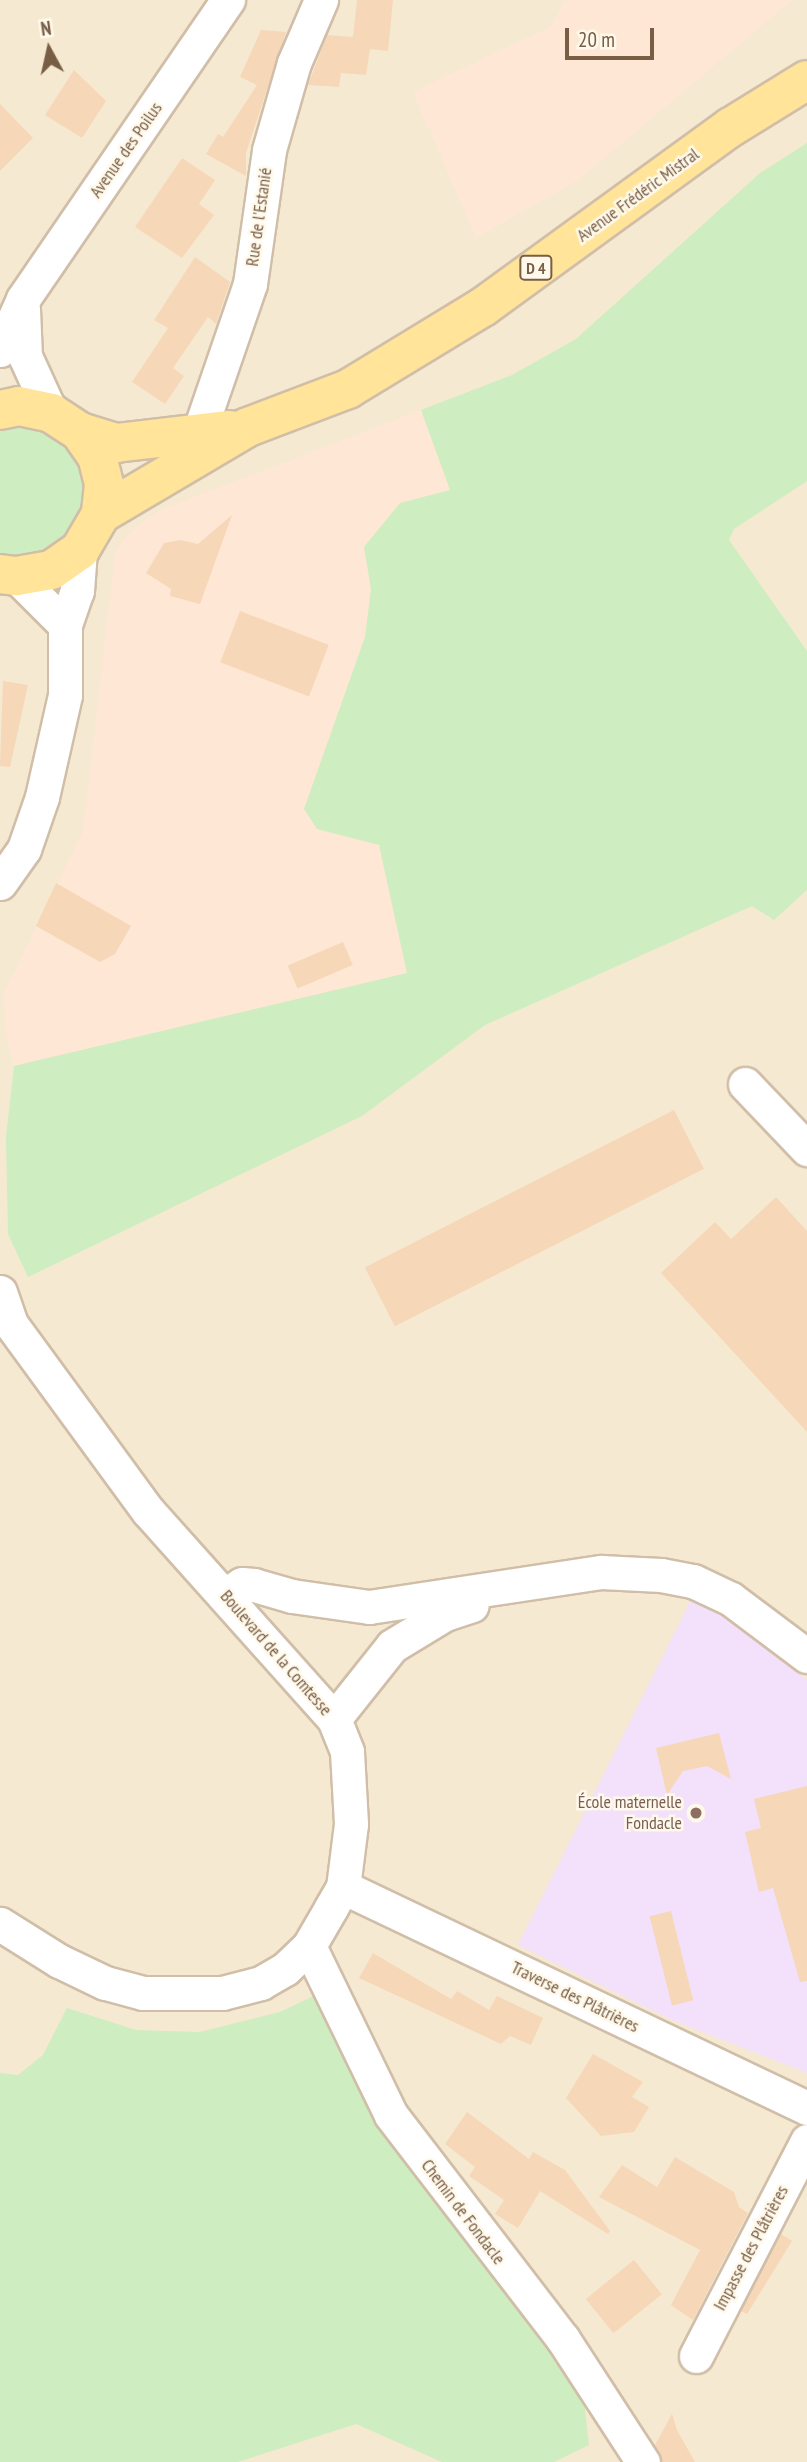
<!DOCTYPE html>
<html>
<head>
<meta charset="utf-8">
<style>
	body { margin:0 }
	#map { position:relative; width:807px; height:2462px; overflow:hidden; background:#fef6e3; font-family:"PT Sans Narrow",sans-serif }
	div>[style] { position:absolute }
	.residential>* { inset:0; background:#f6e9d1; transform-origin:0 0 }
	.commercial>* { inset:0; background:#ffe7d6 }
	.education>* { inset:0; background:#f3e0fa }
	.green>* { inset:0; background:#ceedc0 }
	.building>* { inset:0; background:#f6d7b8; transform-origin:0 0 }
	.roads { filter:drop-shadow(2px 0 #d0bea8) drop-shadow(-2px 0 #d0bea8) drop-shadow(0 2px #d0bea8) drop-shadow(0 -2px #d0bea8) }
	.minor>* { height:33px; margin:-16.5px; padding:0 16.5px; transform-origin:16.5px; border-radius:16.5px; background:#fff }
	.major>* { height:38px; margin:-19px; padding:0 19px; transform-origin:19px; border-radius:19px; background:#ffe499 }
	.dots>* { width:19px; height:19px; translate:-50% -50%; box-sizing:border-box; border:4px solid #fff9eb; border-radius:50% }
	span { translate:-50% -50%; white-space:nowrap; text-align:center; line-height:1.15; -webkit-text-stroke:5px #fff9eb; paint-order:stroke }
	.shield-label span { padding:2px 5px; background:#fff9eb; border:2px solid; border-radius:5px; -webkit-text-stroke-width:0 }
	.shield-label { font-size:16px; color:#795e46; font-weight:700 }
	.street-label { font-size:18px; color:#795e46 }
	.education-label { font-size:18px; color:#785e54 }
	.right { translate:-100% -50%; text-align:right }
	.north { position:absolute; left:14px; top:14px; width:70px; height:70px; -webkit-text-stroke:5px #fff9eb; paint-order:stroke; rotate:352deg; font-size:19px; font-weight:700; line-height:28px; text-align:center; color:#795e46 }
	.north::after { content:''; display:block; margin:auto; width:24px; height:32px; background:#795e46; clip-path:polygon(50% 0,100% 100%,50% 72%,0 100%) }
	.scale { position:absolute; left:565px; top:28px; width:89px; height:32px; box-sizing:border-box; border:4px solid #795e46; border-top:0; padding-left:9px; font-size:21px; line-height:24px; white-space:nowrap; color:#795e46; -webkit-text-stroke:5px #fff9eb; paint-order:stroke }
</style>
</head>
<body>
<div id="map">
	<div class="residential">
		<i style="left:0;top:0;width:807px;height:2462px"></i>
	</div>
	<div class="commercial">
		<i style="clip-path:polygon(564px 0,792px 0,578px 180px,476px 238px,413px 92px,552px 26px)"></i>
		<i style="clip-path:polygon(421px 410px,451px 490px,400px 503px,364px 547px,371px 589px,365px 637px,304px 809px,318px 829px,379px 845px,407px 973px,14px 1066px,6px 1035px,4px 993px,83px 831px,115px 553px,127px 535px,158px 511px)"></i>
	</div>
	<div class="education">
		<i style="clip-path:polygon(694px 1594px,807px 1680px,807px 2073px,672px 2020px,518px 1945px)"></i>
	</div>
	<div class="green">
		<i style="clip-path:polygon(807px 143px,807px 481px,734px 529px,729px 540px,807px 651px,807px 890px,774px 920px,752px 906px,485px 1025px,362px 1116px,28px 1277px,8px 1234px,6px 1137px,14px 1066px,407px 973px,379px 845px,317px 829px,304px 809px,365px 637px,371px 589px,364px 547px,400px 503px,450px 490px,421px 410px,512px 375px,576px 339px,760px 173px)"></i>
		<i style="clip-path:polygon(9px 426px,45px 430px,61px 439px,83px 467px,87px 503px,72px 536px,43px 556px,0 555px,0 430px)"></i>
		<i style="clip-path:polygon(322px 1992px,582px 2383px,589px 2445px,554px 2462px,442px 2462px,356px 2424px,238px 2462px,0 2462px,0 2073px,18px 2075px,43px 2055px,67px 2008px,136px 2030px,200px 2032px,280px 2012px)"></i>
	</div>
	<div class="building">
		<i style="clip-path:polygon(357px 0,393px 0,388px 51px,370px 49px,366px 75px,341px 73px,339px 87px,308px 85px,327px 35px,353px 37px)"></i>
		<i style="clip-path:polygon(261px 30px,286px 32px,246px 153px,246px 176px,206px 154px,218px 134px,223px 137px,257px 85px,240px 77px)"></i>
		<i style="clip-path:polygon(74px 70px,106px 101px,82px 138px,45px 115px)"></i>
		<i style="clip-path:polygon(0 104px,33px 138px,0 171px)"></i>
		<i style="clip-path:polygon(182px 158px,215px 180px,199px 204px,214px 215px,182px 258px,135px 227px)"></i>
		<i style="clip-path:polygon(195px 257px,230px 282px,216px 324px,208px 317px,173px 368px,184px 376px,165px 404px,132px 382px,168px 328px,154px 320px)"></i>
		<i style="clip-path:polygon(232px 515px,200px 604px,170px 596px,171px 589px,146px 573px,164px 543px,180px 540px,198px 544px)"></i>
		<i style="left:240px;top:611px;width:95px;height:55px;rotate:21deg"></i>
		<i style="clip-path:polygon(3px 681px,28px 685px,10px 767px,0 766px)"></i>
		<i style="clip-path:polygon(56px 883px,131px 926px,115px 954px,100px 962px,36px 926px)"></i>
		<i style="left:343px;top:942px;width:25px;height:60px;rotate:67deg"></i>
		<i style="left:674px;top:1110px;width:66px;height:347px;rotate:63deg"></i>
		<i style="clip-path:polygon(776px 1197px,807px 1231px,807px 1432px,661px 1273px,715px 1222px,731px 1239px)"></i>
		<i style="clip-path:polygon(719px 1733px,731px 1779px,707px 1766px,683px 1771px,667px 1795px,656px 1748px)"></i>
		<i style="clip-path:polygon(807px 1786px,807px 1981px,800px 1982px,773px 1888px,759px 1892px,745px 1832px,761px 1828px,754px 1799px)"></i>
		<i style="left:671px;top:1911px;width:92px;height:22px;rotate:76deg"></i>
		<i style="clip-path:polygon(373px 1953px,451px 1999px,457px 1991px,489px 2010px,497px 1996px,543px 2018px,531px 2045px,510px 2036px,501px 2044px,359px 1978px)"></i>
		<i style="clip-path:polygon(593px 2054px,643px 2082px,632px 2097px,649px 2107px,634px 2132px,601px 2136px,566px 2098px)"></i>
		<i style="clip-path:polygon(467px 2112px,529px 2159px,533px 2152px,565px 2170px,610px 2231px,608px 2234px,540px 2191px,518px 2228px,495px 2214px,504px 2200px,469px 2176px,475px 2167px,445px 2144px)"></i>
		<i style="clip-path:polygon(675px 2157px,734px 2192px,739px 2207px,748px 2213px,693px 2320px,671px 2305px,700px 2250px,599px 2197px,622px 2165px,657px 2187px)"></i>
		<i style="clip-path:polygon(781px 2234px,792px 2241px,747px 2314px,741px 2311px)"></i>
		<i style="left:634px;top:2260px;width:44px;height:62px;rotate:51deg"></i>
		<i style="clip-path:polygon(672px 2414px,677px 2430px,695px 2462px,662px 2462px,655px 2445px)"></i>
	</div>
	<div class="roads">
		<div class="minor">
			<i style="left:23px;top:309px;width:47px;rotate:87.6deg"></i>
			<i style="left:25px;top:356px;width:63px;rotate:65.5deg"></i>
			<i style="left:0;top:350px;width:56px;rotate:-65.7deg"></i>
			<i style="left:23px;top:299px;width:363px;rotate:-55.6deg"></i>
			<i style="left:198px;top:435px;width:160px;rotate:-71deg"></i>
			<i style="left:250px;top:284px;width:135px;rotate:-81.9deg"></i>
			<i style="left:269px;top:150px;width:91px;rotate:-74deg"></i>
			<i style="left:294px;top:63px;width:69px;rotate:-66.8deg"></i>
			<i style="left:16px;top:576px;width:69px;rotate:45deg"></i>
			<i style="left:0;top:883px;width:42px;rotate:-54.8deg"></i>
			<i style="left:24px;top:849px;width:55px;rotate:-70.9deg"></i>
			<i style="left:42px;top:797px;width:105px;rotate:-77.3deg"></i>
			<i style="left:65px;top:695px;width:70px;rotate:-90deg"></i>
			<i style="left:65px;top:625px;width:36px;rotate:-71deg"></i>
			<i style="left:77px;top:591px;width:41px;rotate:-85.8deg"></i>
			<i style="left:745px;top:1084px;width:90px;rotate:46.4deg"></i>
			<i style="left:0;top:1292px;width:34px;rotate:71deg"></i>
			<i style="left:11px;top:1324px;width:232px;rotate:53.8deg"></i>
			<i style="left:148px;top:1511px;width:279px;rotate:48.2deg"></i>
			<i style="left:334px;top:1719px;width:35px;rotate:68deg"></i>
			<i style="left:347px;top:1752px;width:72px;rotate:86.8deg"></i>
			<i style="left:351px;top:1824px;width:64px;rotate:97.2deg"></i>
			<i style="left:343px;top:1887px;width:24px;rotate:120deg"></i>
			<i style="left:331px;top:1908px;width:44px;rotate:120.1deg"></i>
			<i style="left:309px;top:1946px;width:33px;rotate:136deg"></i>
			<i style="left:285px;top:1969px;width:28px;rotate:150deg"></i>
			<i style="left:261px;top:1983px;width:40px;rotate:165.6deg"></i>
			<i style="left:222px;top:1993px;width:79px;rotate:180deg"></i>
			<i style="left:143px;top:1993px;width:39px;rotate:-165deg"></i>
			<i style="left:105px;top:1983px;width:51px;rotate:-154.4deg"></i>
			<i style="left:59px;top:1961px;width:70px;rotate:-147.9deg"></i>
			<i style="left:225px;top:1595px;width:20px;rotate:-33deg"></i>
			<i style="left:242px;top:1584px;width:12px;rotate:5deg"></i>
			<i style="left:254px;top:1585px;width:40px;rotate:16deg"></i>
			<i style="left:292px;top:1596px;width:78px;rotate:8.1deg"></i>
			<i style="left:369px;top:1607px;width:235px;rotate:-8.6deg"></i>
			<i style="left:601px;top:1572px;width:60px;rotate:2.9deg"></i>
			<i style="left:661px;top:1575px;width:33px;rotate:11deg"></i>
			<i style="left:693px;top:1581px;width:42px;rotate:25.3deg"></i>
			<i style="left:731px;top:1599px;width:95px;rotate:36.9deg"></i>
			<i style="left:334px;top:1719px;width:93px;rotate:-51.5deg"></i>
			<i style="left:392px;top:1646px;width:62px;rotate:-31.1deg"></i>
			<i style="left:445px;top:1614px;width:28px;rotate:-18deg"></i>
			<i style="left:343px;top:1887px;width:514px;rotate:25.47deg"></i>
			<i style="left:309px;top:1946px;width:188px;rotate:64.1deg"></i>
			<i style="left:391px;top:2115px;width:282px;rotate:52.5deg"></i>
			<i style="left:563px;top:2339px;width:147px;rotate:57deg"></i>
			<i style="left:696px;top:2356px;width:242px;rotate:-62.7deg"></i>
		</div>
		<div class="major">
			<i style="left:0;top:410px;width:19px;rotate:-12deg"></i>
			<i style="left:19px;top:406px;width:33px;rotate:12deg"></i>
			<i style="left:51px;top:413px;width:35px;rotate:33deg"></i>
			<i style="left:80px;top:432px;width:29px;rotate:55deg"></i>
			<i style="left:97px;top:456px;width:29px;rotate:76deg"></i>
			<i style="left:104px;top:484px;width:30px;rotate:96deg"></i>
			<i style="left:101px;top:514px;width:42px;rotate:120.3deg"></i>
			<i style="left:80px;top:550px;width:35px;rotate:145deg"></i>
			<i style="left:51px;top:570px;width:36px;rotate:170deg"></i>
			<i style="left:16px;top:576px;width:16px;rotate:-173deg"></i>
			<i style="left:80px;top:432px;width:38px;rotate:17deg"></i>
			<i style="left:116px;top:443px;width:114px;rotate:-6.6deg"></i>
			<i style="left:101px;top:514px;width:171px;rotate:-30.6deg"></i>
			<i style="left:248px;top:427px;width:107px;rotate:-20.8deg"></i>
			<i style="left:348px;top:389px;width:158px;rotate:-31.3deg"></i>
			<i style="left:483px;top:307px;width:306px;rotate:-36deg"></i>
			<i style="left:731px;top:127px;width:89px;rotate:-31.7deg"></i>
		</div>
	</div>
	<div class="dots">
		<i style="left:696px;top:1813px;background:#8d6e63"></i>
	</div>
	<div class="shield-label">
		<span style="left:536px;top:268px">D 4</span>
	</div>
	<div class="street-label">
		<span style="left:126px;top:150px;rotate:-55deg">Avenue des Poilus</span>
		<span style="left:638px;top:195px;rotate:-36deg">Avenue Frédéric Mistral</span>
		<span style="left:259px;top:217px;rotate:-82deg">Rue de l'Estanié</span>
		<span style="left:276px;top:1653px;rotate:49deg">Boulevard de la Comtesse</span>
		<span style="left:575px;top:1997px;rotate:26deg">Traverse des Plâtrières</span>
		<span style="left:463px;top:2212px;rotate:53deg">Chemin de Fondacle</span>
		<span style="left:751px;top:2248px;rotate:-62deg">Impasse des Plâtrières</span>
	</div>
	<div class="education-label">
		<span class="right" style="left:682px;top:1813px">École maternelle<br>Fondacle</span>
	</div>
	<div class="north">N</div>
	<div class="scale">20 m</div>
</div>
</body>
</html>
